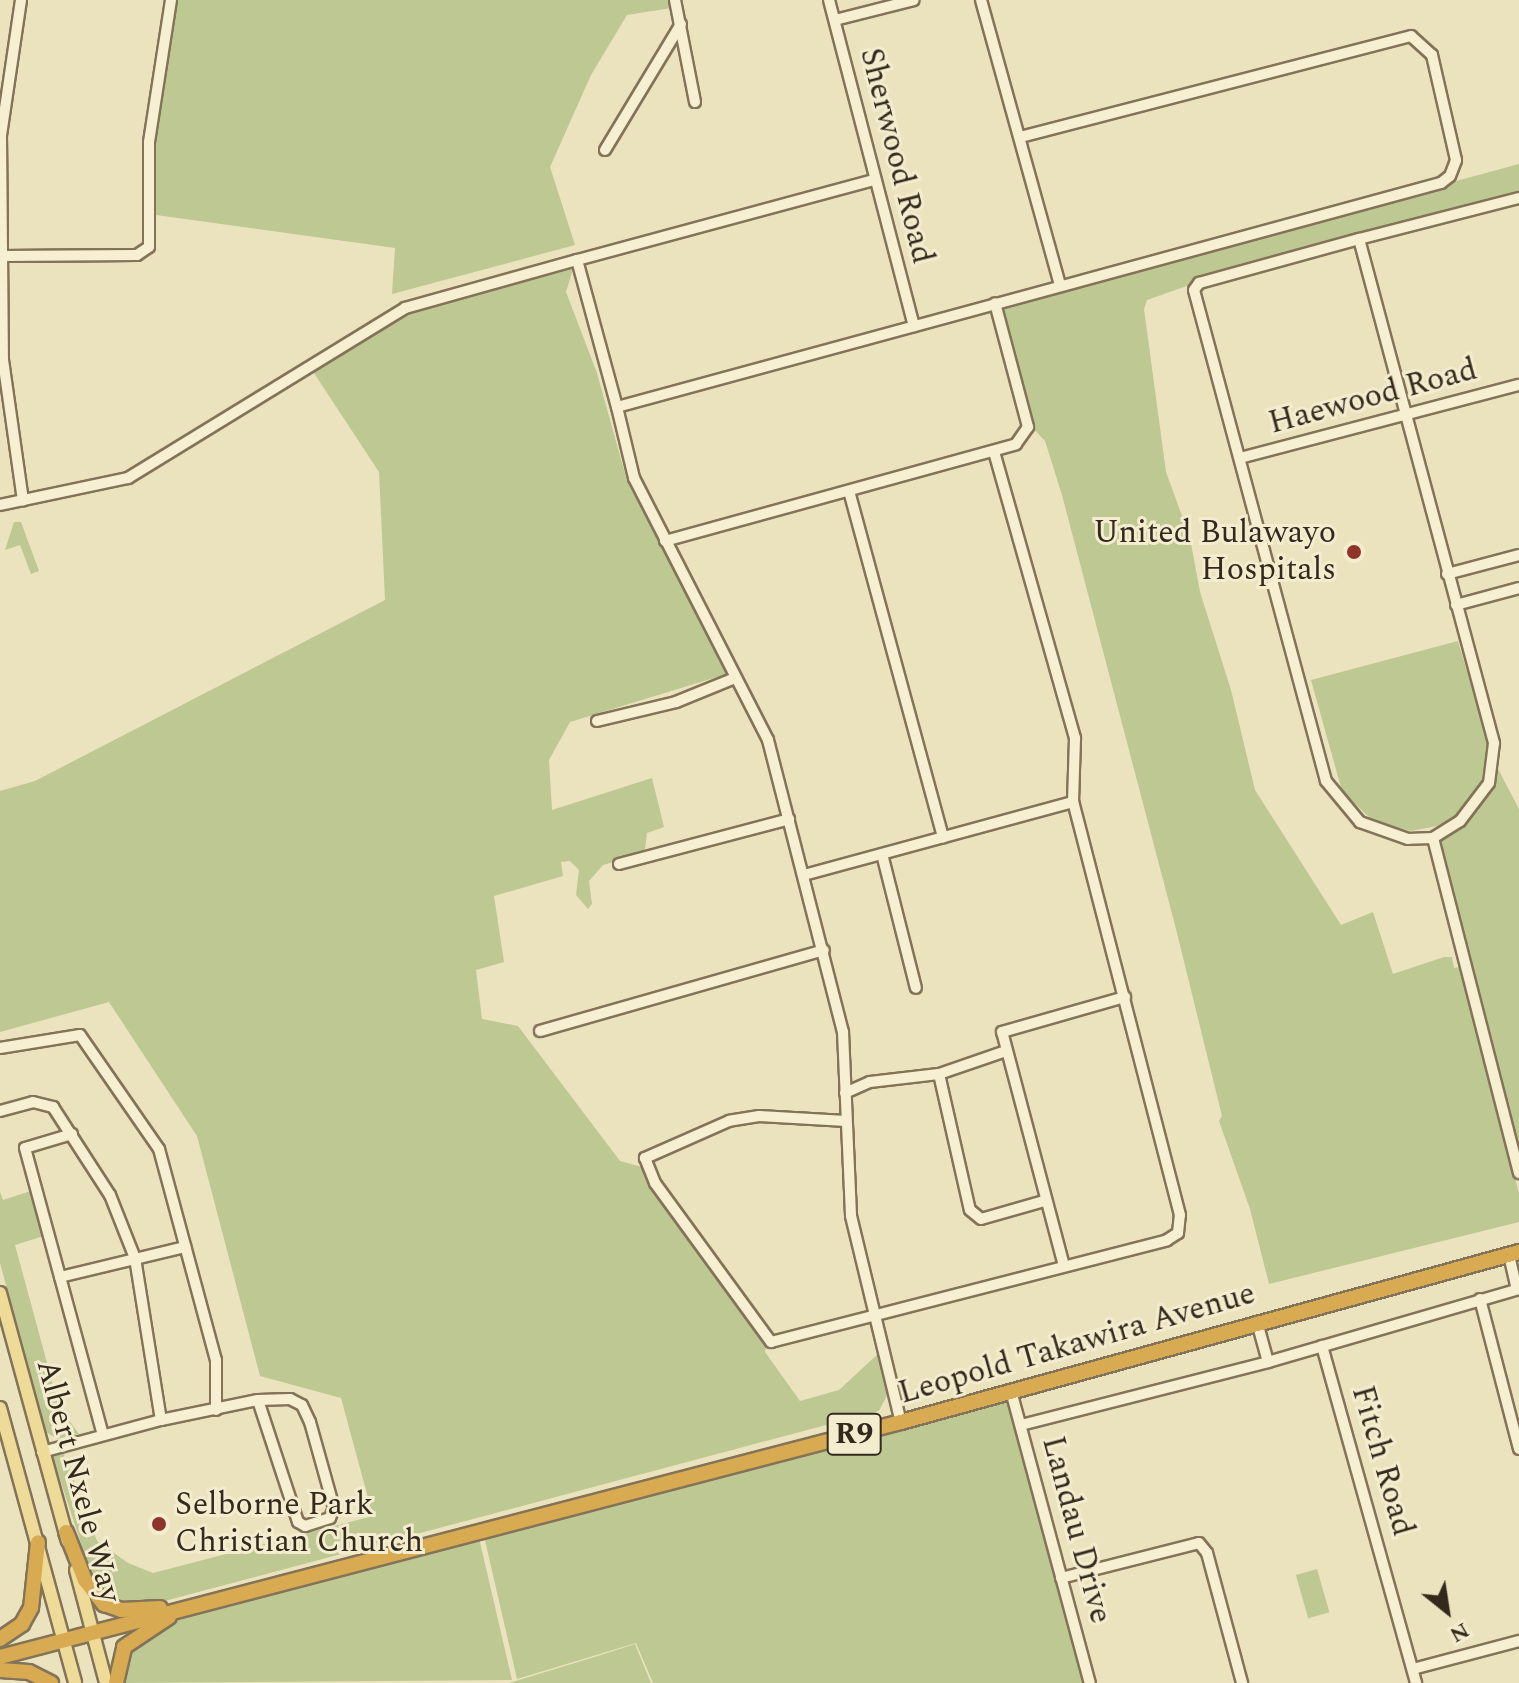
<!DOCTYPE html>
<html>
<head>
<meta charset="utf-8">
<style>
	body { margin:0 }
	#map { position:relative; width:1519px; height:1683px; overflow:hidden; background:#ebe2be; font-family:Spectral,serif }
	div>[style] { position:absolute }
	.green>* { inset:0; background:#bdc893; transform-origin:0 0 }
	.roads { filter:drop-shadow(2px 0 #837358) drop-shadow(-2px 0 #837358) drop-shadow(0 2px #837358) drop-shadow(0 -2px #837358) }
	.minor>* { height:10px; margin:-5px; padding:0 5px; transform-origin:5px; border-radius:5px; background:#f7efd1 }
	.major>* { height:12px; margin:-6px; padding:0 6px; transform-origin:6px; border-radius:6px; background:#eedb97 }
	.highway>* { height:14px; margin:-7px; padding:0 7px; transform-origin:7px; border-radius:7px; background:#d8aa51 }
	.dots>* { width:22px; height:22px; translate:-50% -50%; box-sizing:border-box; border:4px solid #f3ecce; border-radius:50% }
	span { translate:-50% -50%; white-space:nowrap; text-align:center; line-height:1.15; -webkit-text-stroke:6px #f3ecce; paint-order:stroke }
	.shield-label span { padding:2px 6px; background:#f3ecce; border:2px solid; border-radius:6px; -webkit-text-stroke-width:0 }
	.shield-label { font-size:30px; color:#33291c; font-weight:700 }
	.street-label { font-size:32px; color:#33291c }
	.poi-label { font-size:32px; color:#33291c }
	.right { translate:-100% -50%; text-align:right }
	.left { translate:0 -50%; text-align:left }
	.north { position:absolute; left:1407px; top:1571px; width:80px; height:80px; -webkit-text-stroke:6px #f3ecce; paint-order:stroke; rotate:150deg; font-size:22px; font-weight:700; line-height:32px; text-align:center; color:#33291c }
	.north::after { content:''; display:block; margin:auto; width:28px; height:36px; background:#33291c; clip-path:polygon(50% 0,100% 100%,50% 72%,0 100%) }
</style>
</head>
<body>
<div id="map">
	<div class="green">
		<i style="clip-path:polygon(177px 0,669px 0,671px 8px,627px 15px,591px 75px,550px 167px,575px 245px,392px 294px,395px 248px,156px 215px,154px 142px)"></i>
		<i style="clip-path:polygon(1519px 164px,1519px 195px,1198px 282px,1147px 300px,1144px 309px,1166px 472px,1190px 538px,1200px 592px,1231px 690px,1255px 790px,1341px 925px,1373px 912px,1393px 974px,1444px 957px,1452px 957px,1454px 968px,1460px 967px,1519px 1193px,1519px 1222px,1269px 1284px,1250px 1209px,1219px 1121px,1222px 1116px,1176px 929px,1062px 495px,1045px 441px,1030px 425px,999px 305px)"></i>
		<i style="clip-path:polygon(573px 269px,566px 292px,597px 373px,627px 481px,730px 673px,570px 722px,549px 760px,552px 810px,652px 778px,664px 827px,647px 833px,645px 849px,635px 856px,603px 865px,589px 881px,592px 904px,588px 909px,576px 895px,579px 870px,570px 861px,561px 862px,563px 876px,494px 896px,504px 962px,476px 970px,482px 1019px,518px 1026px,620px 1161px,642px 1167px,767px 1342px,765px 1352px,800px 1401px,839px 1390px,879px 1353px,888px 1393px,879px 1411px,157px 1603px,120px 1606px,97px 1592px,51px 1452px,62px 1449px,97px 1541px,128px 1563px,153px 1573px,373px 1516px,341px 1398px,260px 1376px,197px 1136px,109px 1002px,0 1032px,0 791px,35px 781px,385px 600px,379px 472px,312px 370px,410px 312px)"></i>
		<i style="clip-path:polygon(14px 522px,21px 522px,39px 571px,31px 574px,20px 545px,5px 550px)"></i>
		<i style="clip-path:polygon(1458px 641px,1488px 741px,1486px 768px,1477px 793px,1460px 813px,1437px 826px,1411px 831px,1374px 822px,1342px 791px,1311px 680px)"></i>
		<i style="clip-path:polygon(1496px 765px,1519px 809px,1519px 1164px,1438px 838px,1462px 823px)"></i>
		<i style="clip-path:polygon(34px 1190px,47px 1235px,15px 1245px,59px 1407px,79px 1434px,57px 1439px,46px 1432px,0 1263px,0 1192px,3px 1200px)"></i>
		<i style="clip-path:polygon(1007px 1398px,1085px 1683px,653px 1683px,636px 1643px,517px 1679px,484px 1536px)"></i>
		<i style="clip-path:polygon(479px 1538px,512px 1680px,123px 1683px,122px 1659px,135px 1642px,190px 1614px)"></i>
		<i style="left:1317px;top:1569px;width:45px;height:22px;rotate:74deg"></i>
		<i style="clip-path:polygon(635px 1644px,651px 1683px,509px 1683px,601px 1655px)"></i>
	</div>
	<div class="roads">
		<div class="minor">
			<i style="left:21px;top:0;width:136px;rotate:98.4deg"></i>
			<i style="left:1px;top:135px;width:225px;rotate:89.5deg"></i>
			<i style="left:3px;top:360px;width:142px;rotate:81.9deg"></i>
			<i style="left:675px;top:0;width:104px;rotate:78.9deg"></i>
			<i style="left:829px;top:0;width:337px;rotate:75.4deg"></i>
			<i style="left:981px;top:0;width:296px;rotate:74.5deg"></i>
			<i style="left:835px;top:20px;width:81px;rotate:-14.2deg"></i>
			<i style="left:605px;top:150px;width:147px;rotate:-58.9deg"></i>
			<i style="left:874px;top:180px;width:308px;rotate:164.9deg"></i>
			<i style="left:577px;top:260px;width:152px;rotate:74.8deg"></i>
			<i style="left:617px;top:407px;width:854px;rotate:-15.21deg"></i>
			<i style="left:1441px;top:183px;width:11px;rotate:-38deg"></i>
			<i style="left:1450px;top:176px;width:17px;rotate:-69deg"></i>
			<i style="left:1456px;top:160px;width:108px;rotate:-102.9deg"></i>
			<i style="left:1432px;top:55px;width:28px;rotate:-138deg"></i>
			<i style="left:1411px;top:36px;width:403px;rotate:165.5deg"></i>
			<i style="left:1359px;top:239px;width:522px;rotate:75deg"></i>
			<i style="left:1494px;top:743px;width:40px;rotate:97.1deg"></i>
			<i style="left:1489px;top:783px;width:48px;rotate:127.3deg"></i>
			<i style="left:1460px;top:821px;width:32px;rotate:148deg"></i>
			<i style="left:1433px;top:838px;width:25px;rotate:178deg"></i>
			<i style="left:1408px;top:839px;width:51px;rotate:-160.5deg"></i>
			<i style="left:1360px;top:822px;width:53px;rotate:-129.7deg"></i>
			<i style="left:1326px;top:781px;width:508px;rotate:-105.05deg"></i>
			<i style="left:1194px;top:290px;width:9px;rotate:-54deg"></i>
			<i style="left:1199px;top:283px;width:166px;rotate:-15.4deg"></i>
			<i style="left:1359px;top:239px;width:165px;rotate:-14.4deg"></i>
			<i style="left:2px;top:256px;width:135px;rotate:-0.4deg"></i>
			<i style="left:137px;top:255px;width:14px;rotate:-34deg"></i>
			<i style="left:149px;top:247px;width:105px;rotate:-90deg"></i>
			<i style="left:149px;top:142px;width:144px;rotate:-81.2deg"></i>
			<i style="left:617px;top:407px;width:73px;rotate:76.5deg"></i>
			<i style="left:634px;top:478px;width:294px;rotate:62.9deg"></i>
			<i style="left:768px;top:740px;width:301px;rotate:75.6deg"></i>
			<i style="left:843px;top:1032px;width:184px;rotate:87.5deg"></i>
			<i style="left:851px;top:1216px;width:212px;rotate:76.4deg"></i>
			<i style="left:1240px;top:458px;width:288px;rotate:-14.7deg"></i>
			<i style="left:849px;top:491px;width:359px;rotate:74.8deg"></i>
			<i style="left:0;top:505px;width:131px;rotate:-11.9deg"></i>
			<i style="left:128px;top:478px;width:325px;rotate:-31.5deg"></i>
			<i style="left:405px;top:308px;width:179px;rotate:-15.6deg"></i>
			<i style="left:665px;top:541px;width:364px;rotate:-15.4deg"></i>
			<i style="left:1016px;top:444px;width:21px;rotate:-55deg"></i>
			<i style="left:1028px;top:427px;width:128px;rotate:-104.9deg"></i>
			<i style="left:1447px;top:574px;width:74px;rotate:-14.8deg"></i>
			<i style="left:1456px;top:605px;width:65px;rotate:-15.1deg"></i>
			<i style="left:597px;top:721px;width:81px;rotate:-13.5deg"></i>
			<i style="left:676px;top:702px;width:64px;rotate:-22.1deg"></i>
			<i style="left:1433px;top:838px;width:346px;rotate:75.6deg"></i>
			<i style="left:882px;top:854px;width:138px;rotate:75.8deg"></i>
			<i style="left:619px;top:864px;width:176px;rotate:-14.8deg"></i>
			<i style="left:804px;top:875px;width:279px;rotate:-15.2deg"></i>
			<i style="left:540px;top:1031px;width:295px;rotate:-15.9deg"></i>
			<i style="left:0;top:1048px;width:81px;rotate:-9.2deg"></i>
			<i style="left:80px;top:1035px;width:139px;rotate:55.3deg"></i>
			<i style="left:159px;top:1149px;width:219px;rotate:74.9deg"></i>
			<i style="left:216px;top:1360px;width:50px;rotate:90deg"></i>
			<i style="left:1003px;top:1052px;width:68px;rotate:161deg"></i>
			<i style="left:939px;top:1074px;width:139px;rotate:77.2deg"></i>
			<i style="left:970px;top:1210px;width:14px;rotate:39deg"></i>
			<i style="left:981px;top:1219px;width:66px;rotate:-15.9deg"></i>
			<i style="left:845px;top:1093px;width:27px;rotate:-24deg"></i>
			<i style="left:870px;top:1082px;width:69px;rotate:-6.6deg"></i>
			<i style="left:0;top:1111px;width:34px;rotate:-15deg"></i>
			<i style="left:33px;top:1102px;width:21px;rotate:14deg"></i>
			<i style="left:53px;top:1107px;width:105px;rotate:57.1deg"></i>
			<i style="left:110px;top:1195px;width:68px;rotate:68.4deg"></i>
			<i style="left:135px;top:1258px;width:164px;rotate:80.9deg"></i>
			<i style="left:846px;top:1121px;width:87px;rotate:-176.7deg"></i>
			<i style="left:759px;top:1116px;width:30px;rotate:171deg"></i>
			<i style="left:729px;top:1121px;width:92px;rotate:156.2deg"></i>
			<i style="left:645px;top:1158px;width:27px;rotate:68deg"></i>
			<i style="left:655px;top:1183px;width:197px;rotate:53.9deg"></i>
			<i style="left:771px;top:1342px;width:409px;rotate:-14.4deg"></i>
			<i style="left:1167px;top:1240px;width:13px;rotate:-32deg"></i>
			<i style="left:1178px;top:1233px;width:18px;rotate:-84deg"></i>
			<i style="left:1180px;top:1215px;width:427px;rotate:-104.5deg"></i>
			<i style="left:1073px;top:802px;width:64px;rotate:-88.2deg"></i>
			<i style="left:1075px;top:738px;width:298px;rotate:-105.8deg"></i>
			<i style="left:72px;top:1134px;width:49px;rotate:163.4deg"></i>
			<i style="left:25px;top:1148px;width:297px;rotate:74.8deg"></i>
			<i style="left:1509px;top:1255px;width:35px;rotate:77deg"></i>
			<i style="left:1064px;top:1266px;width:242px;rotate:-104.8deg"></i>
			<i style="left:1002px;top:1032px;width:128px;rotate:-15.9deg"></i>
			<i style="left:60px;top:1277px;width:129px;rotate:-13.5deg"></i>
			<i style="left:1480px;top:1299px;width:155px;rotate:75.4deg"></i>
			<i style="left:1257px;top:1322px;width:41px;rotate:74.6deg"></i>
			<i style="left:1322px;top:1346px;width:350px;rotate:74.4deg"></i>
			<i style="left:1011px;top:1391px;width:302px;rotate:74.9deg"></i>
			<i style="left:1021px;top:1425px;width:255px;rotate:-14.3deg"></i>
			<i style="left:1268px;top:1362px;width:261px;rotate:-16.2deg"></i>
			<i style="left:42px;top:1452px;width:123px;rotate:-15.1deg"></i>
			<i style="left:161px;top:1420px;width:99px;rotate:-11.7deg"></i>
			<i style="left:258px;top:1400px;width:32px;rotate:-2deg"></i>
			<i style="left:290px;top:1399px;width:13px;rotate:27deg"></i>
			<i style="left:302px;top:1405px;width:19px;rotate:65deg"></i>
			<i style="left:310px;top:1422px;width:89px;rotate:74.4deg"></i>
			<i style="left:334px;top:1508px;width:11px;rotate:112deg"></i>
			<i style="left:330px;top:1518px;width:26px;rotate:162deg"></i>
			<i style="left:305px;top:1526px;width:8px;rotate:-150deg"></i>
			<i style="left:298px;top:1522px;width:128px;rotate:-108.2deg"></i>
			<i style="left:1061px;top:1578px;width:142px;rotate:-14.2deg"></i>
			<i style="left:1199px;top:1543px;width:13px;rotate:51deg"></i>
			<i style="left:1207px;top:1553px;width:135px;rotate:74.9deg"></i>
			<i style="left:1413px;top:1669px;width:110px;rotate:-14.8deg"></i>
		</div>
		<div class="major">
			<i style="left:0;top:1293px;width:257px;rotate:74.7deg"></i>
			<i style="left:0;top:1408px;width:285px;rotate:74.7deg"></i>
			<i style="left:76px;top:1570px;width:117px;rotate:75.1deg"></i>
		</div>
		<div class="highway">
			<i style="left:66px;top:1532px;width:52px;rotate:68.4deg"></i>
			<i style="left:85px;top:1580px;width:31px;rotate:52deg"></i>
			<i style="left:104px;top:1604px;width:18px;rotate:19deg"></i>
			<i style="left:121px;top:1610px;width:39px;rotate:-3deg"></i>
			<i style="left:0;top:1639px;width:27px;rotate:-34deg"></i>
			<i style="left:22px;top:1624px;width:18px;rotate:-61deg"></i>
			<i style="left:31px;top:1608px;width:66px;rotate:-83.9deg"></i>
			<i style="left:0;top:1657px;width:931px;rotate:-14.62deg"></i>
			<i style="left:901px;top:1422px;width:641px;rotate:-15.38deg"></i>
			<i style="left:0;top:1670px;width:29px;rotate:4deg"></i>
			<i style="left:29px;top:1672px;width:25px;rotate:27deg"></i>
			<i style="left:116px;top:1683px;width:37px;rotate:-77deg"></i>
			<i style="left:124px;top:1647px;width:54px;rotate:-33.7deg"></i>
		</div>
	</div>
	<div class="dots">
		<i style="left:1354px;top:552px;background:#8f342b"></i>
		<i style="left:159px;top:1524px;background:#8f342b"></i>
	</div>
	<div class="shield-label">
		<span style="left:854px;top:1434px">R9</span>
	</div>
	<div class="street-label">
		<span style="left:896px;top:156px;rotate:76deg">Sherwood Road</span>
		<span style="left:1373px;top:397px;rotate:-15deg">Haewood Road</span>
		<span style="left:1077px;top:1344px;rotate:-16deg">Leopold Takawira Avenue</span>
		<span style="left:1382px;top:1461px;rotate:74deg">Fitch Road</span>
		<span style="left:78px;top:1481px;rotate:75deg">Albert Nxele Way</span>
		<span style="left:1076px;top:1530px;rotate:75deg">Landau Drive</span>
	</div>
	<div class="poi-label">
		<span class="right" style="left:1336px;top:552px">United Bulawayo<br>Hospitals</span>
		<span class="left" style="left:175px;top:1524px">Selborne Park<br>Christian Church</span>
	</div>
	<div class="north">N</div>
</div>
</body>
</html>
